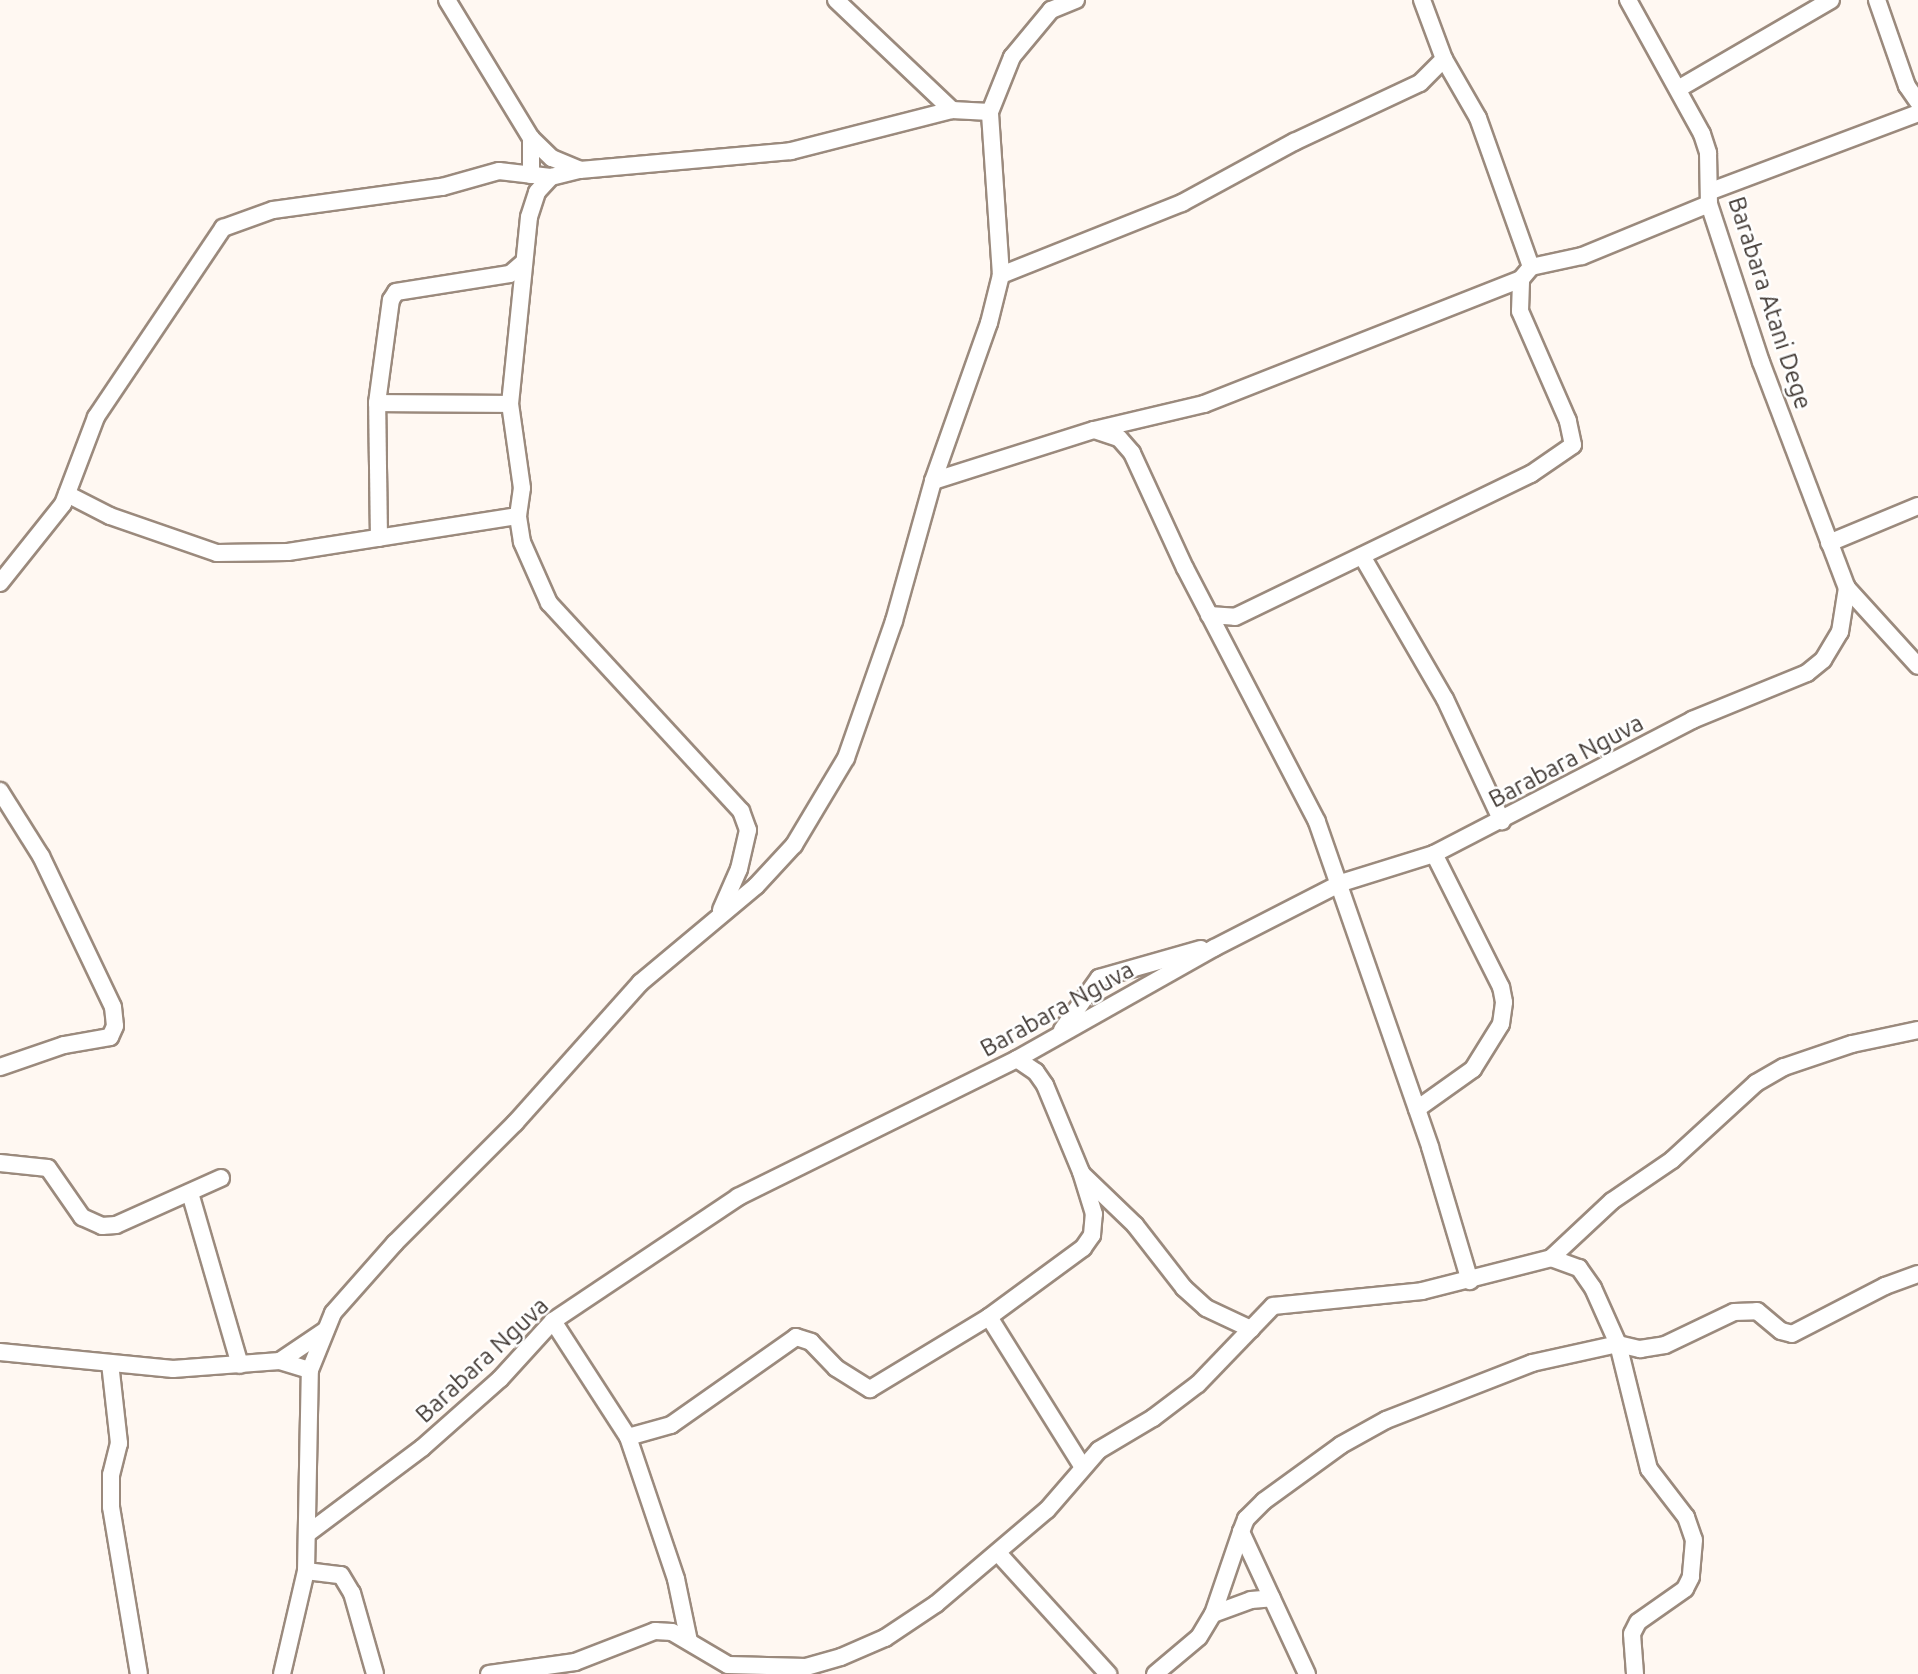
<!DOCTYPE html>
<html>
<head>
<meta charset="utf-8">
<style>
	body { margin:0 }
	#map { position:relative; width:1918px; height:1674px; overflow:hidden; background:#fff8f2; font-family:Ubuntu,sans-serif }
	div>[style] { position:absolute }
	.roads { filter:drop-shadow(2px 0 #9b8a7d) drop-shadow(-2px 0 #9b8a7d) drop-shadow(0 2px #9b8a7d) drop-shadow(0 -2px #9b8a7d) }
	.street>* { height:16px; margin:-8px; padding:0 8px; transform-origin:8px; border-radius:8px; background:#fff }
	span { translate:-50% -50%; white-space:nowrap; text-align:center; line-height:1.15; -webkit-text-stroke:5px #fff; paint-order:stroke }
	.street-label { font-size:24px; color:#423a35 }
</style>
</head>
<body>
<div id="map">
	<div class="roads">
		<div class="street">
			<i style="left:447px;top:0;width:162px;rotate:58.7deg"></i>
			<i style="left:531px;top:138px;width:29px;rotate:44deg"></i>
			<i style="left:552px;top:158px;width:30px;rotate:23deg"></i>
			<i style="left:836px;top:0;width:160px;rotate:43.5deg"></i>
			<i style="left:952px;top:110px;width:38px;rotate:3deg"></i>
			<i style="left:1628px;top:0;width:153px;rotate:61.1deg"></i>
			<i style="left:1702px;top:134px;width:20px;rotate:72deg"></i>
			<i style="left:1708px;top:153px;width:51px;rotate:88.9deg"></i>
			<i style="left:1709px;top:204px;width:166px;rotate:71.8deg"></i>
			<i style="left:1761px;top:362px;width:242px;rotate:69.2deg"></i>
			<i style="left:1847px;top:588px;width:105px;rotate:47.7deg"></i>
			<i style="left:1877px;top:0;width:91px;rotate:70.8deg"></i>
			<i style="left:1907px;top:86px;width:19px;rotate:55deg"></i>
			<i style="left:1444px;top:59px;width:68px;rotate:60deg"></i>
			<i style="left:1478px;top:118px;width:158px;rotate:70.4deg"></i>
			<i style="left:1678px;top:89px;width:177px;rotate:-30.2deg"></i>
			<i style="left:531px;top:175px;width:37px;rotate:-90deg"></i>
			<i style="left:1711px;top:191px;width:221px;rotate:-20.6deg"></i>
			<i style="left:1001px;top:275px;width:195px;rotate:-21.7deg"></i>
			<i style="left:1182px;top:203px;width:128px;rotate:-28.6deg"></i>
			<i style="left:1294px;top:142px;width:139px;rotate:-25.1deg"></i>
			<i style="left:1420px;top:83px;width:34px;rotate:-45deg"></i>
			<i style="left:1444px;top:59px;width:63px;rotate:-110.4deg"></i>
			<i style="left:377px;top:403px;width:133px;rotate:0.4deg"></i>
			<i style="left:1094px;top:430px;width:26px;rotate:18deg"></i>
			<i style="left:1119px;top:438px;width:20px;rotate:49deg"></i>
			<i style="left:1132px;top:453px;width:127px;rotate:65.3deg"></i>
			<i style="left:1185px;top:568px;width:286px;rotate:62.5deg"></i>
			<i style="left:1317px;top:822px;width:344px;rotate:70.8deg"></i>
			<i style="left:1430px;top:1147px;width:140px;rotate:73.4deg"></i>
			<i style="left:933px;top:481px;width:169px;rotate:-17.6deg"></i>
			<i style="left:1094px;top:430px;width:113px;rotate:-13.3deg"></i>
			<i style="left:1204px;top:404px;width:341px;rotate:-21.5deg"></i>
			<i style="left:1521px;top:279px;width:16px;rotate:-50deg"></i>
			<i style="left:1531px;top:267px;width:52px;rotate:-12.2deg"></i>
			<i style="left:1582px;top:256px;width:137px;rotate:-22.3deg"></i>
			<i style="left:67px;top:494px;width:48px;rotate:27.1deg"></i>
			<i style="left:110px;top:516px;width:113px;rotate:19.1deg"></i>
			<i style="left:217px;top:553px;width:71px;rotate:-0.8deg"></i>
			<i style="left:288px;top:552px;width:233px;rotate:-8.9deg"></i>
			<i style="left:379px;top:538px;width:135px;rotate:-90.8deg"></i>
			<i style="left:377px;top:403px;width:104px;rotate:-82.3deg"></i>
			<i style="left:391px;top:300px;width:9px;rotate:-58deg"></i>
			<i style="left:396px;top:292px;width:115px;rotate:-9deg"></i>
			<i style="left:510px;top:274px;width:18px;rotate:-41deg"></i>
			<i style="left:1829px;top:543px;width:96px;rotate:-22.6deg"></i>
			<i style="left:1362px;top:556px;width:165px;rotate:59.9deg"></i>
			<i style="left:1445px;top:699px;width:135px;rotate:65deg"></i>
			<i style="left:0;top:583px;width:101px;rotate:-51.4deg"></i>
			<i style="left:63px;top:504px;width:93px;rotate:-69.2deg"></i>
			<i style="left:96px;top:417px;width:228px;rotate:-56.1deg"></i>
			<i style="left:223px;top:228px;width:53px;rotate:-19.8deg"></i>
			<i style="left:273px;top:210px;width:171px;rotate:-7.8deg"></i>
			<i style="left:442px;top:187px;width:59px;rotate:-15.7deg"></i>
			<i style="left:499px;top:171px;width:52px;rotate:6.6deg"></i>
			<i style="left:1209px;top:615px;width:26px;rotate:4deg"></i>
			<i style="left:1235px;top:617px;width:329px;rotate:-25.8deg"></i>
			<i style="left:1531px;top:474px;width:51px;rotate:-34.6deg"></i>
			<i style="left:1573px;top:445px;width:25px;rotate:-102deg"></i>
			<i style="left:1568px;top:421px;width:120px;rotate:-113.6deg"></i>
			<i style="left:1520px;top:311px;width:32px;rotate:-88deg"></i>
			<i style="left:0;top:791px;width:77px;rotate:57.8deg"></i>
			<i style="left:41px;top:856px;width:167px;rotate:64.5deg"></i>
			<i style="left:113px;top:1007px;width:19px;rotate:84deg"></i>
			<i style="left:115px;top:1026px;width:12px;rotate:114deg"></i>
			<i style="left:110px;top:1037px;width:47px;rotate:170.1deg"></i>
			<i style="left:64px;top:1045px;width:68px;rotate:161deg"></i>
			<i style="left:721px;top:910px;width:45px;rotate:-66.3deg"></i>
			<i style="left:739px;top:869px;width:40px;rotate:-77deg"></i>
			<i style="left:748px;top:830px;width:20px;rotate:-110deg"></i>
			<i style="left:741px;top:811px;width:283px;rotate:-132.7deg"></i>
			<i style="left:549px;top:603px;width:67px;rotate:-113.9deg"></i>
			<i style="left:522px;top:542px;width:26px;rotate:-99deg"></i>
			<i style="left:518px;top:516px;width:28px;rotate:-82deg"></i>
			<i style="left:522px;top:488px;width:85px;rotate:-98.1deg"></i>
			<i style="left:510px;top:404px;width:188px;rotate:-84.2deg"></i>
			<i style="left:529px;top:217px;width:26px;rotate:-72deg"></i>
			<i style="left:537px;top:192px;width:21px;rotate:-47deg"></i>
			<i style="left:551px;top:177px;width:30px;rotate:-14deg"></i>
			<i style="left:580px;top:170px;width:212px;rotate:-5.1deg"></i>
			<i style="left:791px;top:151px;width:166px;rotate:-14.3deg"></i>
			<i style="left:1062px;top:1030px;width:64px;rotate:-54.6deg"></i>
			<i style="left:1099px;top:978px;width:106px;rotate:-15.9deg"></i>
			<i style="left:1417px;top:1109px;width:69px;rotate:-35.5deg"></i>
			<i style="left:1473px;top:1069px;width:53px;rotate:-58.1deg"></i>
			<i style="left:1501px;top:1024px;width:22px;rotate:-82deg"></i>
			<i style="left:1504px;top:1002px;width:15px;rotate:-101deg"></i>
			<i style="left:1501px;top:987px;width:149px;rotate:-116.7deg"></i>
			<i style="left:0;top:1163px;width:48px;rotate:5.9deg"></i>
			<i style="left:48px;top:1168px;width:60px;rotate:55.2deg"></i>
			<i style="left:82px;top:1217px;width:22px;rotate:24deg"></i>
			<i style="left:102px;top:1226px;width:14px;rotate:-4deg"></i>
			<i style="left:116px;top:1225px;width:115px;rotate:-24.1deg"></i>
			<i style="left:1082px;top:1174px;width:74px;rotate:43.9deg"></i>
			<i style="left:1135px;top:1225px;width:80px;rotate:52.1deg"></i>
			<i style="left:1184px;top:1288px;width:30px;rotate:42deg"></i>
			<i style="left:1206px;top:1308px;width:50px;rotate:25deg"></i>
			<i style="left:190px;top:1193px;width:179px;rotate:73.8deg"></i>
			<i style="left:1551px;top:1258px;width:83px;rotate:-43.1deg"></i>
			<i style="left:1612px;top:1201px;width:73px;rotate:-34.3deg"></i>
			<i style="left:1672px;top:1160px;width:114px;rotate:-42.5deg"></i>
			<i style="left:1756px;top:1083px;width:32px;rotate:-30deg"></i>
			<i style="left:1784px;top:1067px;width:72px;rotate:-18.7deg"></i>
			<i style="left:1852px;top:1044px;width:67px;rotate:-12deg"></i>
			<i style="left:989px;top:1317px;width:176px;rotate:58deg"></i>
			<i style="left:553px;top:1321px;width:138px;rotate:57.1deg"></i>
			<i style="left:628px;top:1437px;width:150px;rotate:71.3deg"></i>
			<i style="left:676px;top:1579px;width:63px;rotate:78.2deg"></i>
			<i style="left:0;top:1352px;width:174px;rotate:5.6deg"></i>
			<i style="left:173px;top:1369px;width:107px;rotate:-4.3deg"></i>
			<i style="left:280px;top:1361px;width:31px;rotate:17deg"></i>
			<i style="left:280px;top:1361px;width:55px;rotate:-34deg"></i>
			<i style="left:110px;top:1363px;width:81px;rotate:83.6deg"></i>
			<i style="left:119px;top:1443px;width:33px;rotate:104deg"></i>
			<i style="left:111px;top:1475px;width:32px;rotate:90deg"></i>
			<i style="left:111px;top:1507px;width:169px;rotate:80.5deg"></i>
			<i style="left:628px;top:1437px;width:45px;rotate:-15.6deg"></i>
			<i style="left:671px;top:1425px;width:153px;rotate:-35.1deg"></i>
			<i style="left:796px;top:1337px;width:16px;rotate:18deg"></i>
			<i style="left:811px;top:1342px;width:36px;rotate:46deg"></i>
			<i style="left:836px;top:1368px;width:40px;rotate:32deg"></i>
			<i style="left:870px;top:1389px;width:139px;rotate:-31.2deg"></i>
			<i style="left:989px;top:1317px;width:117px;rotate:-36.3deg"></i>
			<i style="left:1083px;top:1248px;width:16px;rotate:-55deg"></i>
			<i style="left:1092px;top:1235px;width:21px;rotate:-85deg"></i>
			<i style="left:1094px;top:1214px;width:44px;rotate:-107.2deg"></i>
			<i style="left:1081px;top:1172px;width:94px;rotate:-112.5deg"></i>
			<i style="left:1045px;top:1085px;width:16px;rotate:-125deg"></i>
			<i style="left:1036px;top:1072px;width:23px;rotate:-146deg"></i>
			<i style="left:307px;top:1534px;width:144px;rotate:-36.8deg"></i>
			<i style="left:422px;top:1448px;width:104px;rotate:-41.5deg"></i>
			<i style="left:500px;top:1379px;width:79px;rotate:-47.6deg"></i>
			<i style="left:553px;top:1321px;width:223px;rotate:-33.8deg"></i>
			<i style="left:738px;top:1197px;width:311px;rotate:-26.3deg"></i>
			<i style="left:1017px;top:1059px;width:226px;rotate:-29.4deg"></i>
			<i style="left:1214px;top:948px;width:143px;rotate:-27.1deg"></i>
			<i style="left:1341px;top:883px;width:97px;rotate:-17.3deg"></i>
			<i style="left:1434px;top:854px;width:291px;rotate:-27.4deg"></i>
			<i style="left:1692px;top:720px;width:124px;rotate:-22.2deg"></i>
			<i style="left:1807px;top:673px;width:21px;rotate:-39deg"></i>
			<i style="left:1823px;top:660px;width:33px;rotate:-59deg"></i>
			<i style="left:1840px;top:632px;width:45px;rotate:-81deg"></i>
			<i style="left:998px;top:1553px;width:164px;rotate:47.7deg"></i>
			<i style="left:306px;top:1571px;width:35px;rotate:7deg"></i>
			<i style="left:341px;top:1575px;width:21px;rotate:59deg"></i>
			<i style="left:352px;top:1593px;width:84px;rotate:74.1deg"></i>
			<i style="left:1213px;top:1614px;width:87px;rotate:-71.1deg"></i>
			<i style="left:282px;top:1674px;width:106px;rotate:-76.9deg"></i>
			<i style="left:306px;top:1571px;width:201px;rotate:-88.9deg"></i>
			<i style="left:310px;top:1370px;width:61px;rotate:-68deg"></i>
			<i style="left:333px;top:1313px;width:94px;rotate:-48.5deg"></i>
			<i style="left:395px;top:1243px;width:170px;rotate:-45deg"></i>
			<i style="left:515px;top:1123px;width:188px;rotate:-48.2deg"></i>
			<i style="left:640px;top:983px;width:151px;rotate:-39.9deg"></i>
			<i style="left:756px;top:886px;width:56px;rotate:-47.2deg"></i>
			<i style="left:794px;top:845px;width:101px;rotate:-59.1deg"></i>
			<i style="left:846px;top:758px;width:145px;rotate:-70.7deg"></i>
			<i style="left:894px;top:621px;width:145px;rotate:-74.4deg"></i>
			<i style="left:933px;top:481px;width:168px;rotate:-70.5deg"></i>
			<i style="left:989px;top:323px;width:49px;rotate:-76deg"></i>
			<i style="left:1001px;top:275px;width:163px;rotate:-93.9deg"></i>
			<i style="left:990px;top:112px;width:59px;rotate:-68.2deg"></i>
			<i style="left:1012px;top:57px;width:61px;rotate:-50.3deg"></i>
			<i style="left:1051px;top:10px;width:27px;rotate:-22deg"></i>
			<i style="left:489px;top:1674px;width:87px;rotate:-7.9deg"></i>
			<i style="left:575px;top:1662px;width:86px;rotate:-21.2deg"></i>
			<i style="left:655px;top:1631px;width:17px;rotate:3deg"></i>
			<i style="left:672px;top:1632px;width:65px;rotate:30.5deg"></i>
			<i style="left:728px;top:1665px;width:78px;rotate:1.5deg"></i>
			<i style="left:806px;top:1667px;width:36px;rotate:-16deg"></i>
			<i style="left:841px;top:1657px;width:48px;rotate:-23.4deg"></i>
			<i style="left:885px;top:1638px;width:61px;rotate:-33.7deg"></i>
			<i style="left:936px;top:1604px;width:145px;rotate:-40.3deg"></i>
			<i style="left:1047px;top:1510px;width:79px;rotate:-49.1deg"></i>
			<i style="left:1099px;top:1450px;width:63px;rotate:-30.7deg"></i>
			<i style="left:1153px;top:1418px;width:56px;rotate:-37.1deg"></i>
			<i style="left:1198px;top:1384px;width:108px;rotate:-46.1deg"></i>
			<i style="left:1273px;top:1306px;width:150px;rotate:-5.7deg"></i>
			<i style="left:1422px;top:1291px;width:133px;rotate:-14.3deg"></i>
			<i style="left:1551px;top:1258px;width:30px;rotate:20deg"></i>
			<i style="left:1579px;top:1268px;width:24px;rotate:55deg"></i>
			<i style="left:1593px;top:1288px;width:61px;rotate:65.9deg"></i>
			<i style="left:1618px;top:1344px;width:129px;rotate:76.1deg"></i>
			<i style="left:1649px;top:1469px;width:61px;rotate:52.4deg"></i>
			<i style="left:1686px;top:1517px;width:24px;rotate:71deg"></i>
			<i style="left:1694px;top:1540px;width:37px;rotate:95deg"></i>
			<i style="left:1691px;top:1577px;width:13px;rotate:117deg"></i>
			<i style="left:1685px;top:1589px;width:57px;rotate:144.9deg"></i>
			<i style="left:1638px;top:1622px;width:13px;rotate:117deg"></i>
			<i style="left:1632px;top:1634px;width:40px;rotate:85.7deg"></i>
			<i style="left:1155px;top:1674px;width:57px;rotate:-40.1deg"></i>
			<i style="left:1199px;top:1637px;width:27px;rotate:-59deg"></i>
			<i style="left:1213px;top:1614px;width:40px;rotate:-20.2deg"></i>
			<i style="left:1251px;top:1600px;width:21px;rotate:-5deg"></i>
			<i style="left:1307px;top:1674px;width:157px;rotate:-114.9deg"></i>
			<i style="left:1241px;top:1532px;width:14px;rotate:-69deg"></i>
			<i style="left:1246px;top:1519px;width:25px;rotate:-45deg"></i>
			<i style="left:1264px;top:1501px;width:95px;rotate:-36deg"></i>
			<i style="left:1341px;top:1445px;width:51px;rotate:-29.1deg"></i>
			<i style="left:1386px;top:1420px;width:157px;rotate:-21.3deg"></i>
			<i style="left:1532px;top:1363px;width:88px;rotate:-12.5deg"></i>
			<i style="left:1618px;top:1344px;width:23px;rotate:13deg"></i>
			<i style="left:1640px;top:1349px;width:25px;rotate:-9deg"></i>
			<i style="left:1665px;top:1345px;width:76px;rotate:-25.6deg"></i>
			<i style="left:1734px;top:1312px;width:23px;rotate:-2deg"></i>
			<i style="left:1757px;top:1311px;width:31px;rotate:40deg"></i>
			<i style="left:1781px;top:1331px;width:11px;rotate:15deg"></i>
			<i style="left:1792px;top:1334px;width:105px;rotate:-27.3deg"></i>
			<i style="left:1885px;top:1286px;width:35px;rotate:-20deg"></i>
		</div>
	</div>
	<div class="street-label">
		<span style="left:1770px;top:303px;rotate:72deg">Barabara Atani Dege</span>
		<span style="left:1566px;top:761px;rotate:-28deg">Barabara Nguva</span>
		<span style="left:1057px;top:1009px;rotate:-29deg">Barabara Nguva</span>
		<span style="left:482px;top:1360px;rotate:-43deg">Barabara Nguva</span>
	</div>
</div>
</body>
</html>
